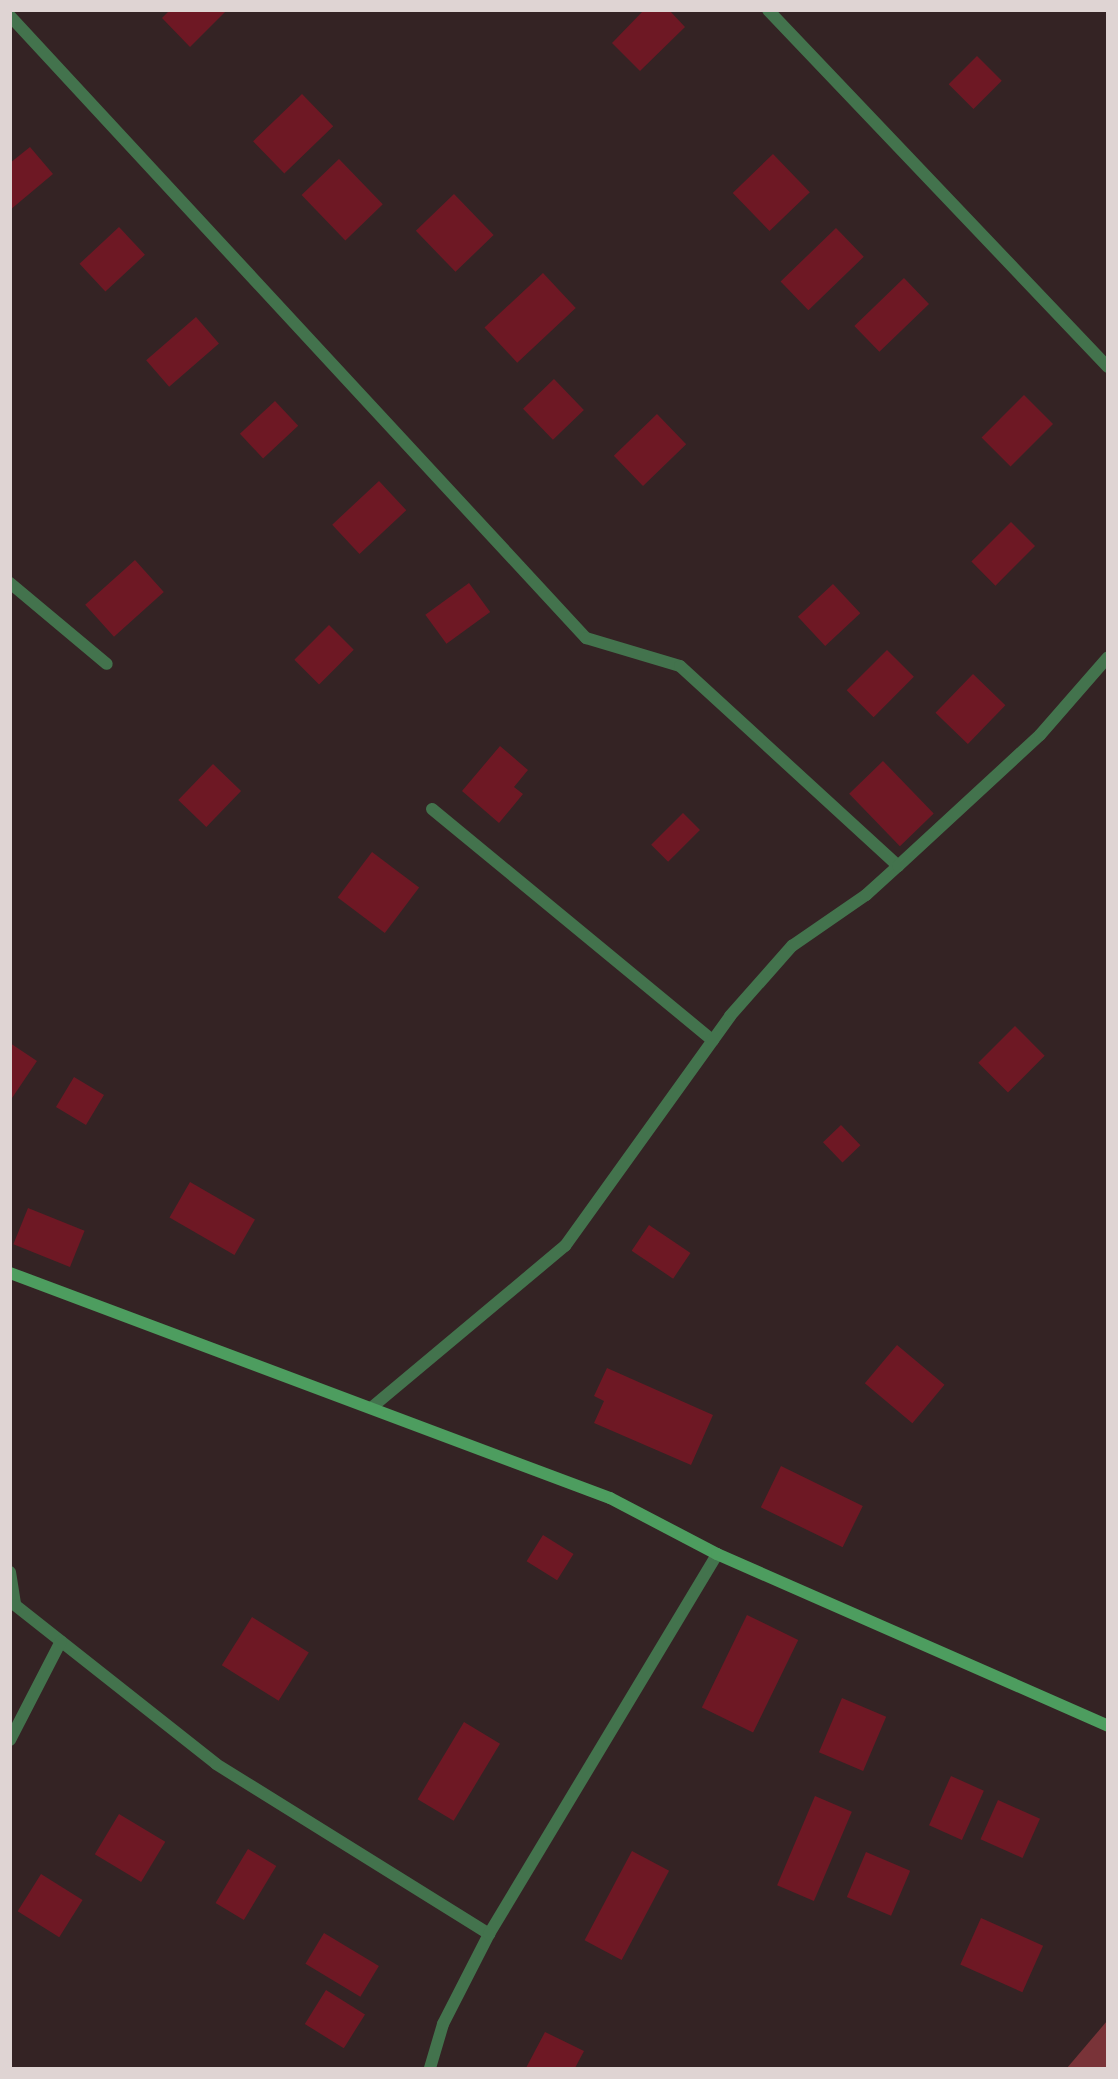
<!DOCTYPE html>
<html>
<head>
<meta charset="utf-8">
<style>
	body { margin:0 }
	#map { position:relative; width:1118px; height:2079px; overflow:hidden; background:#342324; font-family:"Alegreya Sans",sans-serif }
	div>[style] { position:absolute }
	.green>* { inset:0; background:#793338 }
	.building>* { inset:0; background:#6e1824; transform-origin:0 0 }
	.lane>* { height:12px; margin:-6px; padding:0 6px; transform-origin:6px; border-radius:6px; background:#43734d }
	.street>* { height:12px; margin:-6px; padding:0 6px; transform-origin:6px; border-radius:6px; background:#43734d }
	.secondary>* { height:12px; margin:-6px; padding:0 6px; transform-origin:6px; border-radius:6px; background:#4d9d5f }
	span { translate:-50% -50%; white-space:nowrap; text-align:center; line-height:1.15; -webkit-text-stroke:4.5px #342324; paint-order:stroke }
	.frame { position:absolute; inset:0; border:12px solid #dfd4d3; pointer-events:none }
</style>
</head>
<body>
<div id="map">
	<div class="green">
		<i style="clip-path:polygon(1107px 2021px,1107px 2068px,1067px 2068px)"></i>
	</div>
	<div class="building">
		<i style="clip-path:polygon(170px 10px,227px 10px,190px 47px,162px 18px)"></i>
		<i style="clip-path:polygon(644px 10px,669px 10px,685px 27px,640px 71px,612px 43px)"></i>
		<i style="left:977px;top:56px;width:35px;height:40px;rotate:45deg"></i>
		<i style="left:302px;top:94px;width:45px;height:68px;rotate:46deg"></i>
		<i style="clip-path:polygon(30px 147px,53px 174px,10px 210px,10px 163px)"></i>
		<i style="left:773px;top:154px;width:53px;height:56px;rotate:46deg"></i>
		<i style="left:339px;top:159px;width:63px;height:52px;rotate:46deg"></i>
		<i style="left:454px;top:194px;width:57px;height:53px;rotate:46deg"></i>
		<i style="left:119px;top:227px;width:38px;height:54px;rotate:47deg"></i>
		<i style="left:836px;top:228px;width:40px;height:77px;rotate:46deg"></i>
		<i style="left:543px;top:273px;width:48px;height:80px;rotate:47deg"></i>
		<i style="left:904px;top:278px;width:36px;height:69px;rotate:46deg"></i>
		<i style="left:196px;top:317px;width:35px;height:66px;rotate:49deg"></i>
		<i style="left:554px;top:379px;width:43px;height:43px;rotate:46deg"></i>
		<i style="left:1024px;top:395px;width:41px;height:60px;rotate:45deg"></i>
		<i style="left:275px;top:401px;width:34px;height:48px;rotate:47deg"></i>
		<i style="left:657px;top:414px;width:42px;height:60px;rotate:46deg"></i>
		<i style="left:379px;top:481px;width:40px;height:64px;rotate:47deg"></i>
		<i style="left:1011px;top:522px;width:34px;height:56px;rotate:45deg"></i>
		<i style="left:135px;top:560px;width:43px;height:67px;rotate:48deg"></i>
		<i style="left:469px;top:583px;width:36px;height:54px;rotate:54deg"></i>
		<i style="left:833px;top:584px;width:40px;height:48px;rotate:47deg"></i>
		<i style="left:329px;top:625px;width:35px;height:49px;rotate:45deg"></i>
		<i style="left:887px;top:650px;width:38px;height:57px;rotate:45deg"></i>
		<i style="left:973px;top:674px;width:45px;height:54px;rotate:44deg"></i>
		<i style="clip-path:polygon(500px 746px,528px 770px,514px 787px,523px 794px,499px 823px,462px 791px)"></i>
		<i style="left:883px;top:761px;width:73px;height:47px;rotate:46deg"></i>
		<i style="left:213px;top:764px;width:39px;height:50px;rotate:44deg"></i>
		<i style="left:683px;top:813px;width:24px;height:45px;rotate:45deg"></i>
		<i style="left:372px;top:852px;width:59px;height:57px;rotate:37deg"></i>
		<i style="left:1015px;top:1026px;width:42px;height:52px;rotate:45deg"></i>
		<i style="clip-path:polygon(10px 1043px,37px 1061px,10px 1101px)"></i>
		<i style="left:74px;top:1077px;width:35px;height:35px;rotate:31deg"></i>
		<i style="left:841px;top:1125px;width:28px;height:25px;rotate:46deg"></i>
		<i style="left:190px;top:1182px;width:75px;height:41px;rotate:30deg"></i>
		<i style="left:28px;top:1208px;width:61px;height:39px;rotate:22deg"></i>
		<i style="left:649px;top:1225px;width:50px;height:31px;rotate:34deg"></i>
		<i style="left:897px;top:1345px;width:62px;height:50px;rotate:40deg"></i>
		<i style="clip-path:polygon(607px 1368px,713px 1415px,691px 1465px,594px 1423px,604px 1401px,594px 1396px)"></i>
		<i style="left:781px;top:1466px;width:91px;height:46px;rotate:26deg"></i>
		<i style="left:543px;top:1535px;width:36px;height:31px;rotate:32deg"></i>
		<i style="left:747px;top:1615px;width:57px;height:103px;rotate:26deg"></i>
		<i style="left:252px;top:1617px;width:67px;height:57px;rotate:32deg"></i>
		<i style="left:842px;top:1698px;width:48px;height:59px;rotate:23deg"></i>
		<i style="left:464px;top:1722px;width:42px;height:90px;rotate:31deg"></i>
		<i style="left:951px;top:1776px;width:36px;height:54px;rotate:24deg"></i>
		<i style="left:815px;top:1796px;width:40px;height:97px;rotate:23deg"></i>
		<i style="left:998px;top:1800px;width:46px;height:43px;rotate:24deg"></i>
		<i style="left:119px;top:1814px;width:54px;height:47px;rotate:31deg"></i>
		<i style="left:248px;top:1849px;width:33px;height:63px;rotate:31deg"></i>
		<i style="left:632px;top:1851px;width:42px;height:101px;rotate:28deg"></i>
		<i style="left:866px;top:1852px;width:48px;height:49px;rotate:23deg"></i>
		<i style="left:41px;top:1874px;width:49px;height:44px;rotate:32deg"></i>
		<i style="left:981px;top:1918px;width:68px;height:51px;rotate:24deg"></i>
		<i style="left:324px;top:1933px;width:64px;height:36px;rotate:31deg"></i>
		<i style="left:326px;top:1990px;width:46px;height:40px;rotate:32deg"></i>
		<i style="clip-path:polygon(545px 2032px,584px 2051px,575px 2068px,526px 2068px)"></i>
	</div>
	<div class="lane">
		<i style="left:10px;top:583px;width:126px;rotate:39.9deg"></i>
		<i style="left:432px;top:809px;width:364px;rotate:39.5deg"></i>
	</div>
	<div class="street">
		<i style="left:768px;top:10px;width:493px;rotate:46.4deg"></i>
		<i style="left:10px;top:16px;width:848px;rotate:47.2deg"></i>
		<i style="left:586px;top:638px;width:98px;rotate:16.6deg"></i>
		<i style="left:680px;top:666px;width:296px;rotate:42.5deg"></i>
		<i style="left:371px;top:1408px;width:253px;rotate:-39.9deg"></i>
		<i style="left:565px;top:1246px;width:283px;rotate:-54.3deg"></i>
		<i style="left:730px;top:1016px;width:94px;rotate:-48.5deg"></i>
		<i style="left:792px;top:946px;width:90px;rotate:-34.6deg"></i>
		<i style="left:866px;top:895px;width:43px;rotate:-42.2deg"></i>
		<i style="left:898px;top:866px;width:193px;rotate:-42.7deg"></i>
		<i style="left:1040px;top:735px;width:103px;rotate:-48.9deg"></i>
		<i style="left:10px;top:1572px;width:33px;rotate:81deg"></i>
		<i style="left:15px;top:1605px;width:256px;rotate:38.3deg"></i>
		<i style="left:216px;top:1764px;width:322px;rotate:31.9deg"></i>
		<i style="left:10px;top:1740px;width:111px;rotate:-62.7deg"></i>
		<i style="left:430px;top:2068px;width:46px;rotate:-73.5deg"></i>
		<i style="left:443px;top:2024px;width:101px;rotate:-62.9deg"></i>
		<i style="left:489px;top:1934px;width:443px;rotate:-59deg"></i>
	</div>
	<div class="secondary">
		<i style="left:10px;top:1273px;width:641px;rotate:20.56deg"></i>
		<i style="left:610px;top:1498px;width:121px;rotate:27.6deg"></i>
		<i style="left:717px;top:1554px;width:427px;rotate:23.7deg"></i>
	</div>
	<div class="frame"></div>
</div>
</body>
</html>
